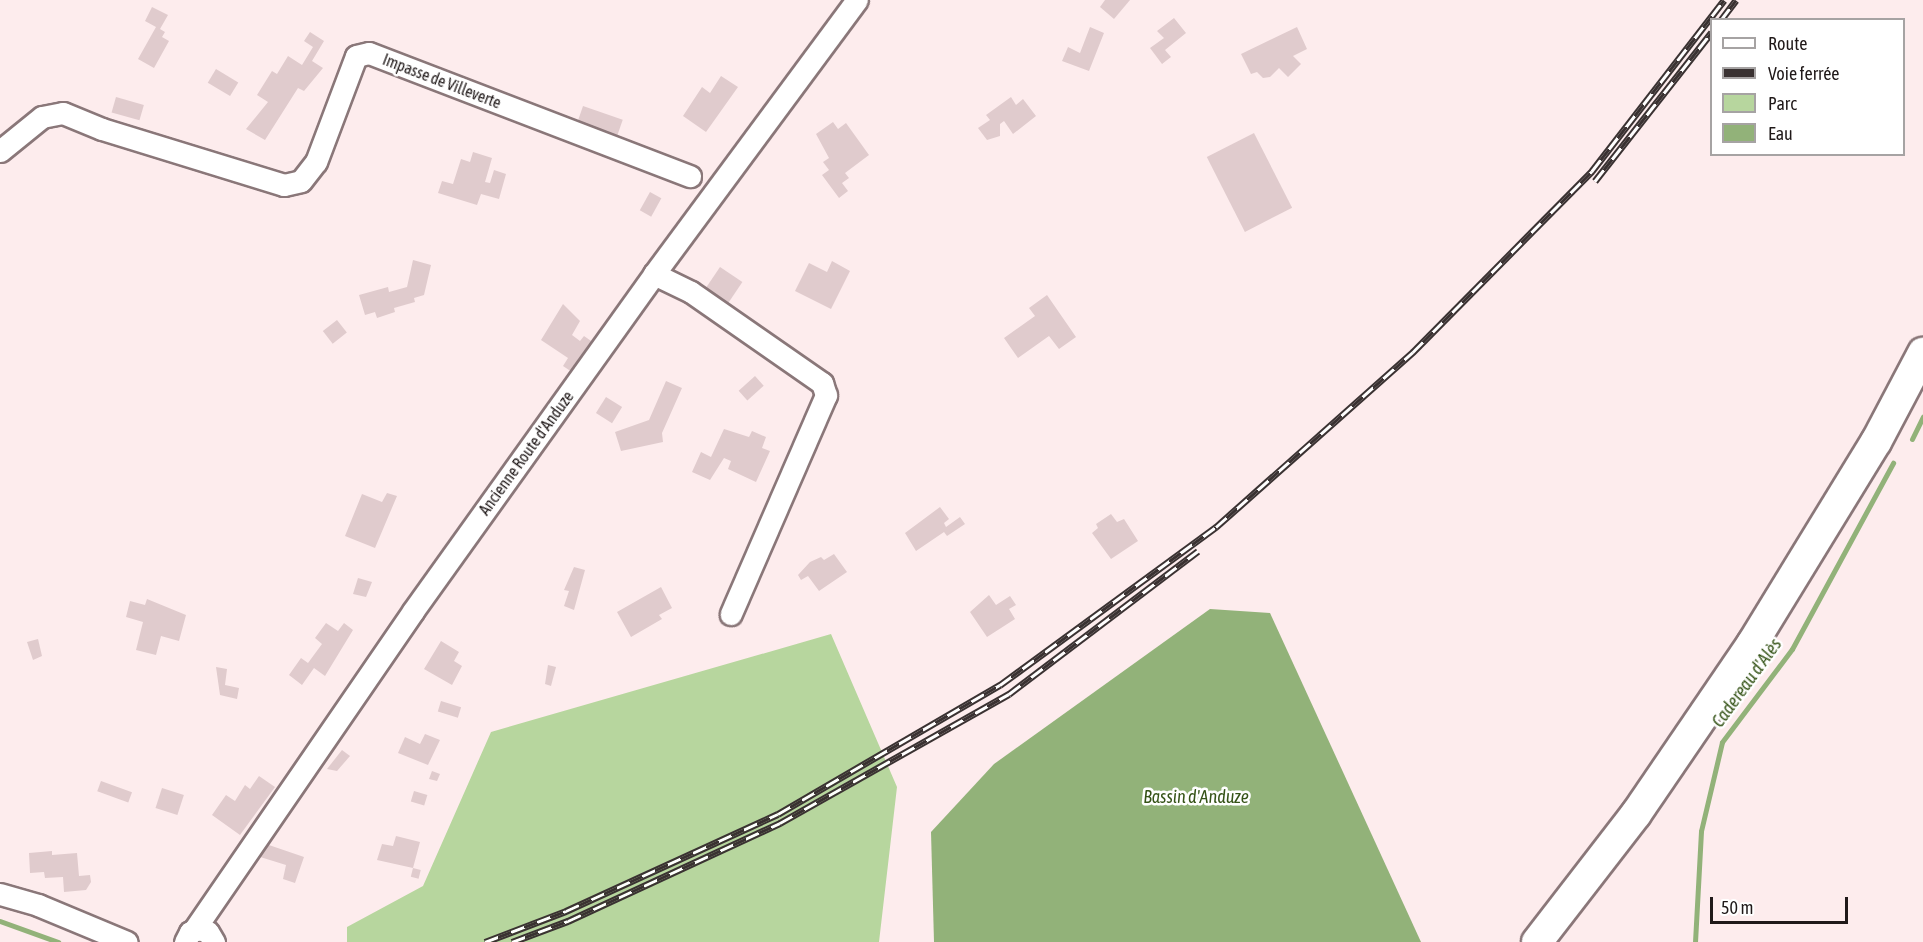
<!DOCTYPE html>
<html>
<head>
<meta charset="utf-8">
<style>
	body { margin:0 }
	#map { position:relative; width:1923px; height:942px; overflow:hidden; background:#fdeced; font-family:"Asap Condensed",sans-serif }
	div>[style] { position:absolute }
	.green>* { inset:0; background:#b7d69e }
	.water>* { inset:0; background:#92b279 }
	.stream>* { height:5px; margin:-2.5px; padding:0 2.5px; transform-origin:2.5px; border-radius:2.5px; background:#92b279 }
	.building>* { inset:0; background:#e0cbcd; transform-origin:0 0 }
	.roads { filter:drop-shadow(2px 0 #8a7779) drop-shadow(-2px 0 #8a7779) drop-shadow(0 2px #8a7779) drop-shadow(0 -2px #8a7779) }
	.minor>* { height:21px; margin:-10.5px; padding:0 10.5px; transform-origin:10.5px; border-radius:10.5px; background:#fff }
	.secondary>* { height:30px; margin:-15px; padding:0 15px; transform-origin:15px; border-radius:15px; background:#fff }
	.rail>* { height:7px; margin-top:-3.5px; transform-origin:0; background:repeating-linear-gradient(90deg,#fff 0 14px,#3a3232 0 28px); box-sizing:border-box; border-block:2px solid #3a3232 }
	span { translate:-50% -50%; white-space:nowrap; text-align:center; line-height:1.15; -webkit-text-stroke:5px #fff; paint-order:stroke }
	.street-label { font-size:16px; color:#201919 }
	.water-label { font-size:18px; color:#355317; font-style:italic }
	.legend { position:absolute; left:1710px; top:18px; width:195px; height:138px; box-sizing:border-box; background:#fff; border:2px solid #a6a3a3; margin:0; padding:8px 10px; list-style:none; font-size:18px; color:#201919 }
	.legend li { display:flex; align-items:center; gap:12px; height:30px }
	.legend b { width:30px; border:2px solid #a6a3a3 }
	.scale { position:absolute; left:1710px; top:897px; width:138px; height:27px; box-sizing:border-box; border:3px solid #201919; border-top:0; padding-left:8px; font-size:18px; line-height:21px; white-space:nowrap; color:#201919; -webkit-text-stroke:4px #fff; paint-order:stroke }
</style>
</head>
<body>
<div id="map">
	<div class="green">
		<i style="clip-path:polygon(831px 634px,897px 787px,879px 942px,347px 942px,347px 927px,423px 886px,491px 732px)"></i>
	</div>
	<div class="water">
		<i style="clip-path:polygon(1210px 609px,1270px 613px,1421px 942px,934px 942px,931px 832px,994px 764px)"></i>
	</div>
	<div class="stream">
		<i style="left:1912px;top:439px;width:25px;rotate:-64deg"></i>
		<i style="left:0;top:921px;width:62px;rotate:19.9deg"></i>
		<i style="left:1695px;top:942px;width:111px;rotate:-86.9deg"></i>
		<i style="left:1701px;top:831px;width:91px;rotate:-76.7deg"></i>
		<i style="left:1722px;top:742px;width:116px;rotate:-53deg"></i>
		<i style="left:1792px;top:649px;width:212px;rotate:-61.5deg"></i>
	</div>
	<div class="building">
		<i style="clip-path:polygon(1105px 0,1130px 0,1114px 19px,1100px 7px)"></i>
		<i style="clip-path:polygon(152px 7px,168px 15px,160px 29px,165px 32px,162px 37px,169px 41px,154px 68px,138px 59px,156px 27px,145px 21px)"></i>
		<i style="clip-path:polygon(1174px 18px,1186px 33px,1165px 50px,1171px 57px,1162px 64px,1150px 48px,1164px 38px,1157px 31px)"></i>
		<i style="clip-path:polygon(1090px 27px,1104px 33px,1089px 71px,1062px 61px,1068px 47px,1080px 53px)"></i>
		<i style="clip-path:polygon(1297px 27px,1307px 49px,1293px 56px,1301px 64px,1288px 77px,1279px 68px,1270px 77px,1263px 78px,1257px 72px,1251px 74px,1241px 54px)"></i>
		<i style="clip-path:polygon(310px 32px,324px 41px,312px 61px,323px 68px,304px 91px,298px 88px,265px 140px,246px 129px,268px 102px,257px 95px,272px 71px,277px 74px,288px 56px,302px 65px,313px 47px,304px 41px)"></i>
		<i style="left:216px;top:69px;width:26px;height:16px;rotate:31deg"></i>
		<i style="clip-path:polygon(721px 76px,738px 87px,706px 132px,683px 116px,702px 87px,710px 93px)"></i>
		<i style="left:116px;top:97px;width:29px;height:16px;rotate:16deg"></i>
		<i style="clip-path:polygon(1011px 97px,1016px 105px,1023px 99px,1036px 116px,1013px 134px,1004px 121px,1000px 124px,1000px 136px,987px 140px,978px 128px,990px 120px,986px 115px)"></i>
		<i style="left:583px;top:106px;width:42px;height:19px;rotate:19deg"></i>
		<i style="clip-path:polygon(833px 122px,838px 129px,846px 123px,869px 155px,845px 173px,849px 178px,842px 183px,848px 191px,839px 198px,822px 175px,829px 170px,823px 162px,829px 158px,816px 134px)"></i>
		<i style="left:1254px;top:133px;width:84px;height:53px;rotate:63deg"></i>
		<i style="clip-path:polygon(473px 152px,492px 158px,485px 182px,490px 183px,494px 170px,506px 174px,499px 199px,481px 194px,477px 205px,438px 193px,442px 181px,453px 184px,461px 159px,470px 162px)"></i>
		<i style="left:650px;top:192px;width:13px;height:21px;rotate:29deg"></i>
		<i style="clip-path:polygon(413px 260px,431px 265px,424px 295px,414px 298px,415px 302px,394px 308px,395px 312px,377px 318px,375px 312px,365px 315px,359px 295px,388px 287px,389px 292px,407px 287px)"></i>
		<i style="clip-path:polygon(832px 261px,850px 271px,831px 309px,795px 291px,809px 263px,827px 272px)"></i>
		<i style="left:720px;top:267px;width:27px;height:25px;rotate:34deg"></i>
		<i style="clip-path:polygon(1047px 295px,1076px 337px,1059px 349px,1049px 336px,1018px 358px,1004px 338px,1035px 316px,1029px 308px)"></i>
		<i style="clip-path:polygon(563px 304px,580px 321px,572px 335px,580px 341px,584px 336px,594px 343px,572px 372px,563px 366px,568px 358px,541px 340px)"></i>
		<i style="left:337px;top:320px;width:16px;height:18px;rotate:52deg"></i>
		<i style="left:755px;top:376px;width:13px;height:22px;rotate:48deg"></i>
		<i style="clip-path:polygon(666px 381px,682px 388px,662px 433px,663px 442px,621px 451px,615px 432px,649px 420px)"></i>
		<i style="left:606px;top:397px;width:19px;height:19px;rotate:32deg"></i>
		<i style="clip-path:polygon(724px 429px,749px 437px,752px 431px,766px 437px,762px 448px,770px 451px,756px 482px,728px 469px,731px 461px,724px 458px,710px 480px,692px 472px,701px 452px,711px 457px)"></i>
		<i style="clip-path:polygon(387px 493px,397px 496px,375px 548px,345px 536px,362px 494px,382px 502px)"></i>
		<i style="clip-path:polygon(940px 507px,949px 519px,944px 523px,946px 527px,960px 517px,965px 524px,947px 536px,944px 532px,916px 551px,905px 533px)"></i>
		<i style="clip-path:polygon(1111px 514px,1117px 522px,1124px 519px,1138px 541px,1111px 559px,1092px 533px,1098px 528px,1096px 524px)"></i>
		<i style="clip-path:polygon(834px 554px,847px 572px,819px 591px,808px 576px,801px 580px,798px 575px,810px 562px,821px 557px,824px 560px)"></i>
		<i style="clip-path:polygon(574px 567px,585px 570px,574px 610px,564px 606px,569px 591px,564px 590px)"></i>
		<i style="clip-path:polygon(358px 578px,372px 582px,366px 597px,353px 594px)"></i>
		<i style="clip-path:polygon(661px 587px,672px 608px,659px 615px,662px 619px,631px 637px,617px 612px)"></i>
		<i style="clip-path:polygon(989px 595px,996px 605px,1010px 596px,1016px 605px,1009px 609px,1015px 619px,987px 637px,970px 612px)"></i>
		<i style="clip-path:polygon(147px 599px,186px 615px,179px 641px,161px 636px,156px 655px,136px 650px,143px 622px,126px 617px,130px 601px,145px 605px)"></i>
		<i style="clip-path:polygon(326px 623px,338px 631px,344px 623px,353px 630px,325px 676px,314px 668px,302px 685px,289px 675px,301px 658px,308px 663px,322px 644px,315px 638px)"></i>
		<i style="clip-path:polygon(38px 639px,42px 656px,33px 660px,27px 642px)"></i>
		<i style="clip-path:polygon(441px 641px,459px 652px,454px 661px,462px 666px,452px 685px,424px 669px)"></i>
		<i style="clip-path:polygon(548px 665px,556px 667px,551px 686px,545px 684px)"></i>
		<i style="clip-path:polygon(216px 667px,227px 669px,225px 685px,239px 688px,237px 699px,220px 695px)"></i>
		<i style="left:441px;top:701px;width:21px;height:11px;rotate:17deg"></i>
		<i style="clip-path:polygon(425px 734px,440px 740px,428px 765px,398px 753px,405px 737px,420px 744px)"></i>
		<i style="clip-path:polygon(342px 750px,350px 756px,337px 771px,327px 769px)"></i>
		<i style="clip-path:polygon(432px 771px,440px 774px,437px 781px,429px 779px)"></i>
		<i style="clip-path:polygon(259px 776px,275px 787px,240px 835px,212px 815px,226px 795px,235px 801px,245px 785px,250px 789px)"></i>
		<i style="left:101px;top:781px;width:33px;height:11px;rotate:20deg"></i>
		<i style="left:162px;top:788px;width:23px;height:21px;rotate:18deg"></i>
		<i style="left:414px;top:791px;width:14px;height:11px;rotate:17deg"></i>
		<i style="clip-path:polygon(396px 836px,420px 842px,413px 868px,377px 860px,382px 844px,393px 846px)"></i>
		<i style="clip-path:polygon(266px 844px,304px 857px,295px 883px,283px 879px,286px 865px,257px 856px)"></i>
		<i style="clip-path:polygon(52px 851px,52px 855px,77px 853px,79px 876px,90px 875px,91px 882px,86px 890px,64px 892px,63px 877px,45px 878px,44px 872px,30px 873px,29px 853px)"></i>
		<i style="left:413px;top:868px;width:8px;height:9px;rotate:14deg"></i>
	</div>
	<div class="roads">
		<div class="minor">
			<i style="left:0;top:151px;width:54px;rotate:-39deg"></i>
			<i style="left:42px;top:117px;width:21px;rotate:-11deg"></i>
			<i style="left:63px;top:113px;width:42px;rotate:22.3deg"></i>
			<i style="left:102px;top:129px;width:190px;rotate:17.1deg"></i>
			<i style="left:284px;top:185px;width:17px;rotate:-13deg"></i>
			<i style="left:301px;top:181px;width:24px;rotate:-52deg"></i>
			<i style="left:316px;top:162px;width:113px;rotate:-69.3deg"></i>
			<i style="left:356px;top:56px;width:13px;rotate:-13deg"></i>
			<i style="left:369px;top:53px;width:344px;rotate:21deg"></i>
			<i style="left:654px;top:274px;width:41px;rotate:25.9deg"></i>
			<i style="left:691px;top:292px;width:160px;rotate:34.8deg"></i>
			<i style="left:822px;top:383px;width:13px;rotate:72deg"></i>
			<i style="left:826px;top:395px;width:239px;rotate:113.5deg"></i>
			<i style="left:0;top:894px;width:40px;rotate:16deg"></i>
			<i style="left:38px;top:905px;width:96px;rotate:22.6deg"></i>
			<i style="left:194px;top:930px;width:387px;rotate:-55.5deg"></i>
			<i style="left:413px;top:611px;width:414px;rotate:-54.4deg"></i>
			<i style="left:654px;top:274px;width:341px;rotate:-53.5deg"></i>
			<i style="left:185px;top:942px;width:11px;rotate:-63deg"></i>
			<i style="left:190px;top:932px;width:9px;rotate:-18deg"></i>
			<i style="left:199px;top:929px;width:9px;rotate:18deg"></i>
			<i style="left:208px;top:932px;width:12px;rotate:59deg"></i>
		</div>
		<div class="secondary">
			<i style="left:1537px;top:942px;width:162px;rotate:-52.3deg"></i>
			<i style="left:1636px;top:814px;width:206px;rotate:-55.7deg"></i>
			<i style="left:1752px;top:644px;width:237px;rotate:-58.5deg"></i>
			<i style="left:1876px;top:442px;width:101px;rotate:-62.2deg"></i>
		</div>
	</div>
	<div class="rail">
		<i style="left:1721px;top:20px;width:25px;rotate:-53deg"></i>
		<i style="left:1595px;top:181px;width:189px;rotate:-51.9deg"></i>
		<i style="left:485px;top:942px;width:87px;rotate:-20.9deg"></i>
		<i style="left:566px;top:911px;width:233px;rotate:-24.6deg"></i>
		<i style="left:778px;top:814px;width:257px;rotate:-30.2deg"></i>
		<i style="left:1000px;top:685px;width:268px;rotate:-36.2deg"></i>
		<i style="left:1216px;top:527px;width:264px;rotate:-41.6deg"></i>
		<i style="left:1413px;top:352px;width:255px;rotate:-45.3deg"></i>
		<i style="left:1592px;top:171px;width:216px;rotate:-52.3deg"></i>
		<i style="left:512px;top:942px;width:60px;rotate:-20.6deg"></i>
		<i style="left:568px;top:921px;width:234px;rotate:-24.8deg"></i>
		<i style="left:780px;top:823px;width:263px;rotate:-29.4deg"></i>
		<i style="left:1009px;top:694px;width:237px;rotate:-37.1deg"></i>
	</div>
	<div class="street-label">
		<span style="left:442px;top:81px;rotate:21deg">Impasse de Villeverte</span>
		<span style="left:526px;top:453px;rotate:-54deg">Ancienne Route d'Anduze</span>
	</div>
	<div class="water-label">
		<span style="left:1747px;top:683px;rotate:-54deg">Cadereau d'Alès</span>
		<span style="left:1196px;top:797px">Bassin d'Anduze</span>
	</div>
	<ul class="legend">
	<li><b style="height:8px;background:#fff"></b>Route</li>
	<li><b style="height:8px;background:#3a3232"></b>Voie ferrée</li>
	<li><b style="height:16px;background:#b7d69e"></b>Parc</li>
	<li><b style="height:16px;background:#92b279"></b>Eau</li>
	</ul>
	<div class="scale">50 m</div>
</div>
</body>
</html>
